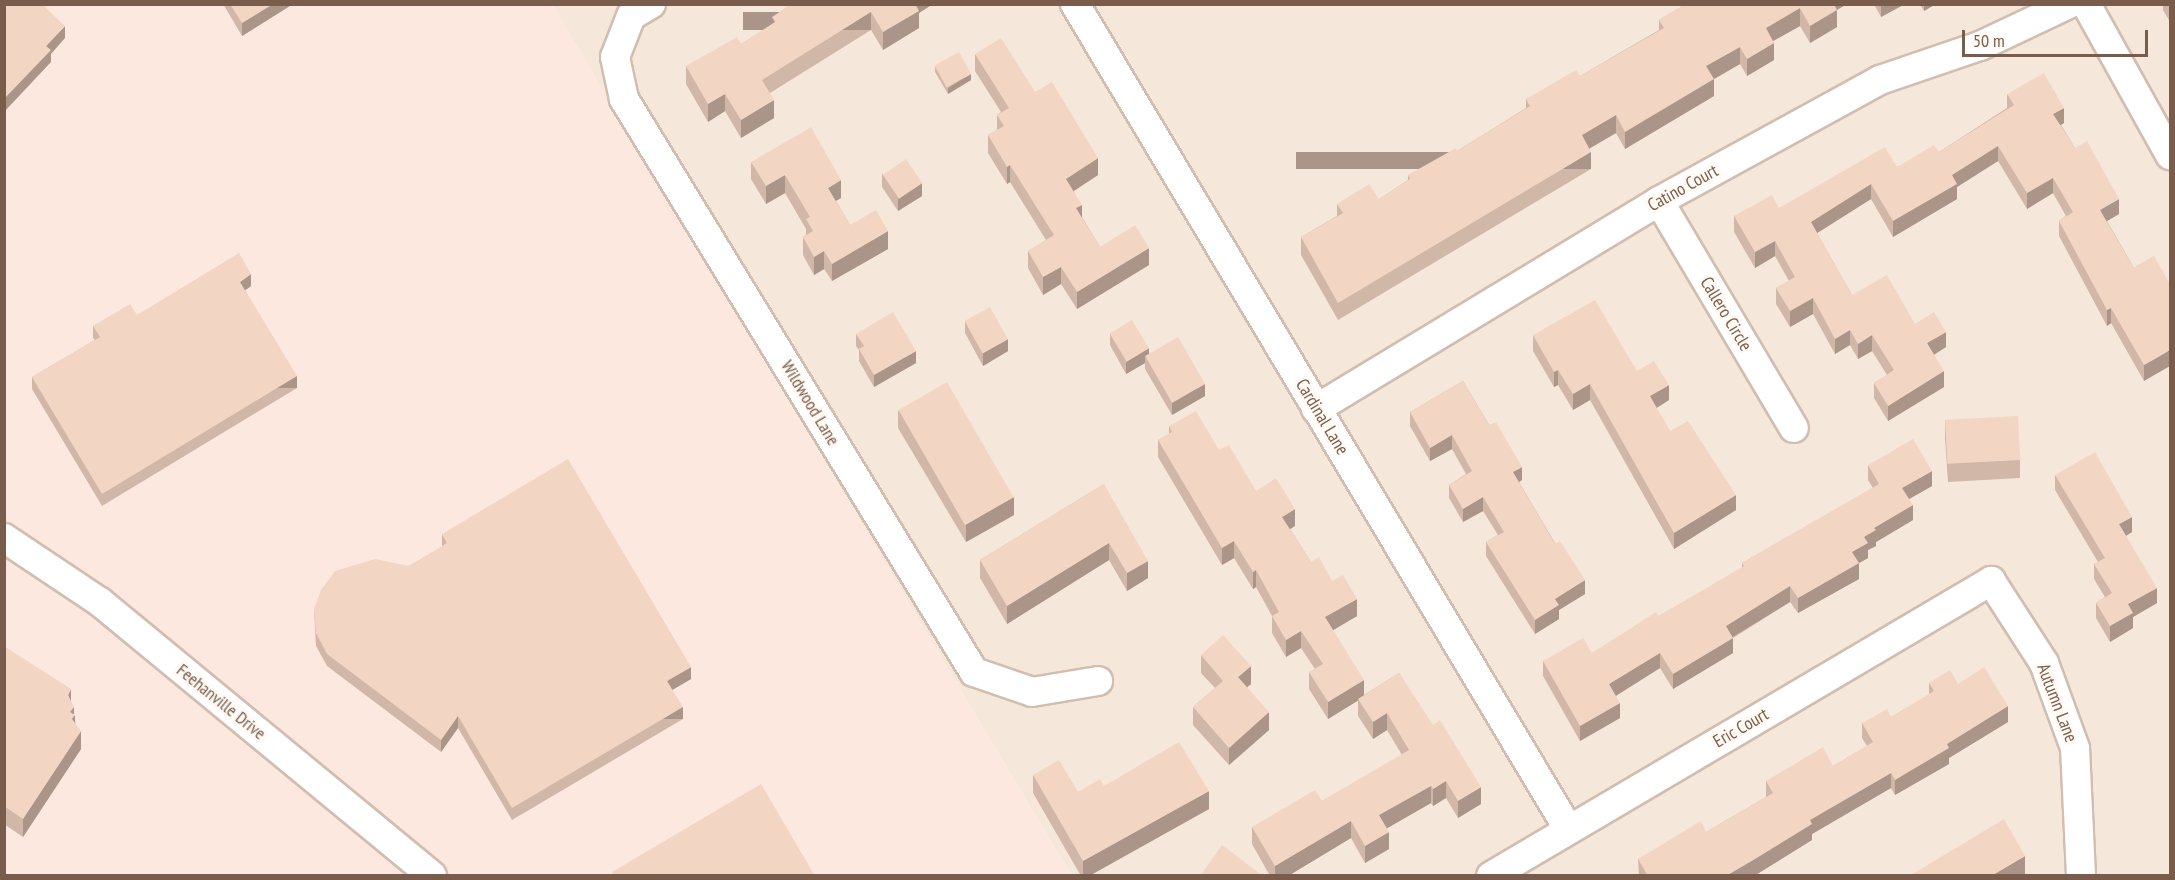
<!DOCTYPE html>
<html>
<head>
<meta charset="utf-8">
<style>
	body { margin:0 }
	#map { position:relative; width:2175px; height:880px; overflow:hidden; background:#fdf6ec; font-family:"PT Sans Narrow",sans-serif }
	div>[style] { position:absolute }
	.residential>* { inset:0; background:#f5e8da }
	.commercial>* { inset:0; background:#fde8e0 }
	.roads { filter:drop-shadow(2px 0 #d1beb0) drop-shadow(-2px 0 #d1beb0) drop-shadow(0 2px #d1beb0) drop-shadow(0 -2px #d1beb0) }
	.minor>* { height:28px; margin:-14px; padding:0 14px; transform-origin:14px; border-radius:14px; background:#fff }
	.wall>* { inset:0; background:#d1b7a8 }
	.shaded-wall>* { inset:0; background:#aa9588; transform-origin:0 0 }
	.building>* { inset:0; background:#f3d5c3; transform-origin:0 0 }
	span { translate:-50% -50%; white-space:nowrap; text-align:center; line-height:1.15; -webkit-text-stroke:6px #fffaf3; paint-order:stroke }
	.street-label { font-size:18px; color:#7a5c4d }
	.frame { position:absolute; inset:0; border:6px solid #7a5c4d; pointer-events:none }
	.scale { position:absolute; left:1962px; top:30px; width:186px; height:27px; box-sizing:border-box; border:3px solid #7a5c4d; border-top:0; padding-left:8px; font-size:18px; line-height:21px; white-space:nowrap; color:#7a5c4d; -webkit-text-stroke:4px #fffaf3; paint-order:stroke }
</style>
</head>
<body>
<div id="map">
	<div class="residential">
		<i style="clip-path:polygon(552px 5px,2170px 5px,2170px 875px,1071px 875px)"></i>
	</div>
	<div class="commercial">
		<i style="clip-path:polygon(5px 4px,552px 5px,1071px 875px,5px 876px)"></i>
	</div>
	<div class="roads">
		<div class="minor">
			<i style="left:651px;top:4px;width:23px;rotate:149deg"></i>
			<i style="left:631px;top:16px;width:44px;rotate:111.3deg"></i>
			<i style="left:615px;top:57px;width:43px;rotate:77.9deg"></i>
			<i style="left:624px;top:99px;width:671px;rotate:58.58deg"></i>
			<i style="left:974px;top:672px;width:61px;rotate:19deg"></i>
			<i style="left:1032px;top:692px;width:67px;rotate:-9.5deg"></i>
			<i style="left:1075px;top:4px;width:962px;rotate:59.12deg"></i>
			<i style="left:2086px;top:4px;width:173px;rotate:60.9deg"></i>
			<i style="left:1659px;top:201px;width:264px;rotate:59.3deg"></i>
			<i style="left:1316px;top:409px;width:401px;rotate:-31.2deg"></i>
			<i style="left:1659px;top:201px;width:252px;rotate:-28.7deg"></i>
			<i style="left:1880px;top:80px;width:106px;rotate:-18.8deg"></i>
			<i style="left:1980px;top:46px;width:98px;rotate:-25.3deg"></i>
			<i style="left:4px;top:538px;width:115px;rotate:33.7deg"></i>
			<i style="left:100px;top:602px;width:430px;rotate:39.5deg"></i>
			<i style="left:1491px;top:876px;width:581px;rotate:-30.54deg"></i>
			<i style="left:1991px;top:581px;width:98px;rotate:57.1deg"></i>
			<i style="left:2044px;top:663px;width:90px;rotate:70deg"></i>
			<i style="left:2075px;top:748px;width:128px;rotate:87.3deg"></i>
		</div>
	</div>
	<div class="wall">
		<i style="clip-path:polygon(223px 4px,293px 4px,242px 36px)"></i>
		<i style="clip-path:polygon(792px 4px,933px 4px,919px 13px,919px 28px,883px 50px,871px 30px,770px 93px,774px 118px,741px 138px,725px 111px,708px 122px,686px 84px,686px 66px,741px 44px,772px 25px,772px 17px)"></i>
		<i style="clip-path:polygon(1686px 4px,1837px 10px,1837px 27px,1810px 43px,1800px 26px,1773px 41px,1774px 60px,1747px 76px,1740px 64px,1714px 79px,1714px 96px,1625px 149px,1616px 133px,1589px 148px,1591px 169px,1338px 320px,1301px 255px,1301px 237px,1337px 216px,1337px 204px,1379px 199px,1408px 180px,1408px 175px,1457px 151px,1526px 108px,1526px 99px,1580px 76px,1659px 30px,1659px 20px)"></i>
		<i style="clip-path:polygon(1874px 4px,1905px 4px,1881px 17px)"></i>
		<i style="clip-path:polygon(1920px 4px,1936px 4px,1924px 11px)"></i>
		<i style="clip-path:polygon(2163px 4px,2170px 4px,2170px 22px,2163px 10px)"></i>
		<i style="clip-path:polygon(975px 54px,1035px 92px,1098px 175px,1074px 191px,1082px 217px,1100px 247px,1149px 265px,1077px 309px,1061px 284px,1043px 295px,1028px 268px,1028px 251px,1046px 240px,1010px 182px,1007px 184px,988px 153px,988px 135px,997px 130px,997px 115px,1001px 112px,975px 71px)"></i>
		<i style="clip-path:polygon(935px 66px,971px 80px,948px 94px,935px 72px)"></i>
		<i style="clip-path:polygon(2007px 94px,2064px 123px,2061px 125px,2075px 148px,2119px 214px,2107px 221px,2134px 268px,2154px 256px,2144px 381px,2111px 323px,2107px 326px,2059px 236px,2059px 221px,2066px 216px,2053px 193px,2027px 209px,1998px 161px,1957px 187px,1957px 199px,1893px 237px,1871px 199px,1817px 233px,1852px 295px,1915px 324px,1946px 347px,1934px 355px,1944px 387px,1888px 421px,1874px 398px,1874px 383px,1887px 375px,1872px 351px,1858px 359px,1850px 345px,1835px 354px,1813px 314px,1790px 327px,1776px 304px,1776px 288px,1789px 281px,1775px 256px,1755px 268px,1734px 232px,1734px 216px,1779px 208px,1939px 152px,2007px 108px)"></i>
		<i style="clip-path:polygon(751px 162px,841px 198px,836px 201px,850px 225px,888px 249px,832px 281px,824px 269px,814px 275px,803px 255px,803px 237px,806px 235px,806px 229px,785px 193px,766px 204px,751px 179px)"></i>
		<i style="clip-path:polygon(882px 174px,922px 196px,898px 211px,882px 187px)"></i>
		<i style="clip-path:polygon(251px 286px,245px 290px,297px 388px,102px 506px,32px 389px,32px 377px,95px 340px,93px 338px,93px 326px)"></i>
		<i style="clip-path:polygon(965px 321px,1008px 351px,983px 366px,965px 333px)"></i>
		<i style="clip-path:polygon(1110px 333px,1149px 354px,1205px 396px,1172px 415px,1145px 369px,1145px 363px,1126px 374px,1110px 345px)"></i>
		<i style="clip-path:polygon(856px 334px,916px 363px,874px 387px,859px 361px,859px 350px,856px 346px)"></i>
		<i style="clip-path:polygon(1533px 335px,1637px 371px,1669px 400px,1656px 408px,1670px 431px,1736px 510px,1674px 549px,1590px 400px,1573px 410px,1558px 385px,1554px 387px,1533px 351px)"></i>
		<i style="clip-path:polygon(1463px 381px,1522px 480px,1519px 482px,1585px 594px,1559px 610px,1559px 619px,1535px 634px,1486px 556px,1486px 542px,1498px 535px,1483px 511px,1463px 522px,1449px 498px,1449px 485px,1466px 474px,1452px 449px,1430px 461px,1410px 426px,1410px 412px)"></i>
		<i style="clip-path:polygon(898px 410px,1014px 515px,966px 542px,898px 428px)"></i>
		<i style="clip-path:polygon(1945px 420px,2020px 460px,2020px 478px,1948px 482px,1945px 438px)"></i>
		<i style="clip-path:polygon(1169px 426px,1219px 450px,1256px 491px,1295px 526px,1290px 529px,1311px 562px,1332px 581px,1357px 616px,1333px 630px,1364px 695px,1399px 673px,1481px 804px,1458px 818px,1446px 798px,1433px 806px,1431px 803px,1386px 828px,1389px 849px,1365px 863px,1351px 838px,1288px 876px,1270px 876px,1252px 844px,1252px 827px,1322px 801px,1402px 755px,1387px 730px,1373px 739px,1358px 716px,1358px 700px,1328px 719px,1309px 689px,1309px 672px,1315px 669px,1301px 648px,1286px 657px,1272px 633px,1272px 616px,1256px 587px,1253px 589px,1234px 558px,1222px 565px,1158px 457px,1158px 440px,1169px 434px)"></i>
		<i style="clip-path:polygon(1868px 465px,1932px 486px,1909px 499px,1913px 520px,1876px 542px,1876px 546px,1868px 550px,1868px 558px,1859px 563px,1859px 579px,1798px 613px,1790px 602px,1733px 638px,1733px 653px,1673px 689px,1660px 668px,1616px 696px,1620px 718px,1580px 741px,1543px 676px,1543px 661px,1592px 653px,1659px 616px,1742px 568px,1742px 563px,1873px 488px,1868px 480px)"></i>
		<i style="clip-path:polygon(2055px 475px,2132px 532px,2126px 536px,2157px 603px,2133px 617px,2133px 628px,2110px 642px,2096px 618px,2096px 603px,2105px 597px,2094px 579px,2094px 564px,2098px 562px,2055px 490px)"></i>
		<i style="clip-path:polygon(1104px 484px,1148px 578px,1127px 591px,1109px 560px,1007px 624px,980px 578px,980px 560px)"></i>
		<i style="clip-path:polygon(442px 534px,691px 679px,672px 690px,683px 719px,512px 820px,458px 728px,441px 752px,327px 666px,316px 646px,314px 609px,409px 566px,442px 547px)"></i>
		<i style="clip-path:polygon(4px 646px,71px 701px,81px 749px,23px 837px,4px 824px)"></i>
		<i style="clip-path:polygon(1201px 655px,1251px 684px,1247px 687px,1269px 730px,1229px 765px,1193px 725px,1193px 707px,1215px 688px,1201px 673px)"></i>
		<i style="clip-path:polygon(1929px 683px,1958px 684px,2008px 722px,1949px 758px,1949px 764px,1895px 795px,1891px 788px,1812px 834px,1812px 840px,1754px 876px,1639px 876px,1638px 859px,1706px 832px,1766px 797px,1766px 781px,1833px 766px,1867px 746px,1862px 738px,1862px 723px,1891px 717px,1929px 695px)"></i>
		<i style="clip-path:polygon(1033px 775px,1078px 792px,1104px 786px,1209px 809px,1089px 876px,1081px 876px,1033px 793px)"></i>
	</div>
	<div class="shaded-wall">
		<i style="clip-path:polygon(273px 4px,293px 4px,242px 36px,242px 23px)"></i>
		<i style="clip-path:polygon(912px 4px,933px 4px,919px 13px,919px 28px,883px 50px,883px 32px)"></i>
		<i style="clip-path:polygon(1830px 4px,1847px 4px,1837px 10px,1837px 27px,1810px 43px,1810px 26px)"></i>
		<i style="clip-path:polygon(1881px 4px,1905px 4px,1881px 17px)"></i>
		<i style="clip-path:polygon(1924px 4px,1936px 4px,1924px 11px)"></i>
		<i style="clip-path:polygon(1800px 8px,1800px 26px,1766px 45px,1766px 28px)"></i>
		<i style="left:871px;top:12px;width:18px;height:128px;rotate:90deg"></i>
		<i style="clip-path:polygon(65px 26px,65px 38px,51px 54px,51px 62px,4px 112px,4px 99px,46px 46px)"></i>
		<i style="clip-path:polygon(1774px 43px,1774px 60px,1747px 76px,1747px 59px)"></i>
		<i style="clip-path:polygon(1740px 47px,1740px 64px,1714px 79px,1714px 96px,1625px 149px,1625px 132px,1706px 66px)"></i>
		<i style="clip-path:polygon(971px 74px,971px 80px,948px 94px,948px 88px)"></i>
		<i style="clip-path:polygon(725px 94px,725px 111px,708px 122px,708px 104px)"></i>
		<i style="clip-path:polygon(774px 100px,774px 118px,741px 138px,741px 120px)"></i>
		<i style="clip-path:polygon(2064px 108px,2064px 123px,2053px 129px,2053px 114px)"></i>
		<i style="clip-path:polygon(1616px 115px,1616px 133px,1582px 153px,1582px 135px)"></i>
		<i style="clip-path:polygon(1998px 146px,1998px 161px,1957px 187px,1957px 199px,1893px 237px,1893px 221px,1952px 175px)"></i>
		<i style="left:1591px;top:152px;width:17px;height:295px;rotate:90deg"></i>
		<i style="clip-path:polygon(1098px 158px,1098px 175px,1066px 196px,1066px 179px)"></i>
		<i style="clip-path:polygon(1010px 165px,1010px 182px,1007px 184px,1007px 167px)"></i>
		<i style="clip-path:polygon(785px 175px,785px 193px,766px 204px,766px 186px)"></i>
		<i style="clip-path:polygon(2053px 178px,2053px 193px,2027px 209px,2027px 193px)"></i>
		<i style="clip-path:polygon(841px 180px,841px 198px,828px 205px,828px 188px)"></i>
		<i style="clip-path:polygon(922px 183px,922px 196px,898px 211px,898px 199px)"></i>
		<i style="clip-path:polygon(1871px 184px,1871px 199px,1811px 237px,1811px 222px)"></i>
		<i style="clip-path:polygon(2119px 199px,2119px 214px,2100px 225px,2100px 210px)"></i>
		<i style="clip-path:polygon(1082px 205px,1082px 222px,1076px 208px)"></i>
		<i style="clip-path:polygon(888px 231px,888px 249px,832px 281px,832px 264px)"></i>
		<i style="clip-path:polygon(1775px 241px,1775px 256px,1755px 268px,1755px 252px)"></i>
		<i style="clip-path:polygon(1149px 248px,1149px 265px,1077px 309px,1077px 292px)"></i>
		<i style="clip-path:polygon(824px 251px,824px 269px,814px 275px,814px 257px)"></i>
		<i style="clip-path:polygon(1061px 267px,1061px 284px,1043px 295px,1043px 277px)"></i>
		<i style="clip-path:polygon(251px 274px,251px 286px,240px 294px,240px 282px)"></i>
		<i style="clip-path:polygon(1813px 298px,1813px 314px,1790px 327px,1790px 311px)"></i>
		<i style="clip-path:polygon(2111px 308px,2111px 323px,2107px 326px,2107px 310px)"></i>
		<i style="clip-path:polygon(1850px 330px,1850px 345px,1835px 354px,1835px 339px)"></i>
		<i style="clip-path:polygon(1946px 332px,1946px 347px,1927px 359px,1927px 343px)"></i>
		<i style="clip-path:polygon(1872px 335px,1872px 351px,1858px 359px,1858px 344px)"></i>
		<i style="clip-path:polygon(1008px 339px,1008px 351px,983px 366px,983px 353px)"></i>
		<i style="clip-path:polygon(1149px 348px,1149px 361px,1145px 356px,1145px 363px,1126px 374px,1126px 362px)"></i>
		<i style="clip-path:polygon(2170px 350px,2170px 366px,2144px 381px,2144px 365px)"></i>
		<i style="clip-path:polygon(916px 351px,916px 363px,874px 387px,874px 375px)"></i>
		<i style="clip-path:polygon(1558px 370px,1558px 385px,1554px 387px,1554px 372px)"></i>
		<i style="clip-path:polygon(1944px 371px,1944px 387px,1888px 421px,1888px 406px)"></i>
		<i style="left:297px;top:376px;width:12px;height:228px;rotate:90deg"></i>
		<i style="clip-path:polygon(1205px 384px,1205px 396px,1172px 415px,1172px 403px)"></i>
		<i style="clip-path:polygon(1590px 384px,1590px 400px,1573px 410px,1573px 394px)"></i>
		<i style="clip-path:polygon(1669px 385px,1669px 400px,1650px 412px,1650px 396px)"></i>
		<i style="clip-path:polygon(1452px 435px,1452px 449px,1430px 461px,1430px 448px)"></i>
		<i style="clip-path:polygon(1522px 467px,1522px 480px,1513px 486px,1513px 472px)"></i>
		<i style="clip-path:polygon(1932px 471px,1932px 486px,1902px 503px,1902px 488px)"></i>
		<i style="clip-path:polygon(1736px 495px,1736px 510px,1674px 549px,1674px 533px)"></i>
		<i style="clip-path:polygon(1014px 497px,1014px 515px,966px 542px,966px 524px)"></i>
		<i style="clip-path:polygon(1483px 497px,1483px 511px,1463px 522px,1463px 509px)"></i>
		<i style="clip-path:polygon(1913px 505px,1913px 520px,1876px 542px,1876px 546px,1868px 550px,1868px 558px,1852px 567px,1852px 552px,1864px 537px,1874px 528px)"></i>
		<i style="clip-path:polygon(1295px 509px,1295px 526px,1282px 534px,1282px 517px)"></i>
		<i style="clip-path:polygon(2132px 517px,2132px 532px,2119px 540px,2119px 524px)"></i>
		<i style="clip-path:polygon(1234px 541px,1234px 558px,1222px 565px,1222px 548px)"></i>
		<i style="clip-path:polygon(1109px 543px,1109px 560px,1007px 624px,1007px 606px)"></i>
		<i style="clip-path:polygon(1148px 561px,1148px 578px,1127px 591px,1127px 573px)"></i>
		<i style="clip-path:polygon(1859px 563px,1859px 579px,1798px 613px,1798px 598px)"></i>
		<i style="clip-path:polygon(1256px 570px,1256px 587px,1253px 589px,1253px 572px)"></i>
		<i style="clip-path:polygon(1585px 580px,1585px 594px,1559px 610px,1559px 619px,1535px 634px,1535px 620px,1555px 599px)"></i>
		<i style="clip-path:polygon(1790px 586px,1790px 602px,1726px 641px,1726px 626px)"></i>
		<i style="clip-path:polygon(2157px 588px,2157px 603px,2133px 617px,2133px 628px,2110px 642px,2110px 626px,2128px 604px)"></i>
		<i style="clip-path:polygon(1357px 599px,1357px 616px,1325px 635px,1325px 617px)"></i>
		<i style="clip-path:polygon(1301px 631px,1301px 648px,1286px 657px,1286px 640px)"></i>
		<i style="clip-path:polygon(1733px 638px,1733px 653px,1673px 689px,1673px 674px)"></i>
		<i style="clip-path:polygon(1660px 653px,1660px 668px,1609px 700px,1609px 684px)"></i>
		<i style="clip-path:polygon(1251px 666px,1251px 684px,1238px 695px,1238px 677px)"></i>
		<i style="clip-path:polygon(691px 667px,691px 679px,667px 693px,667px 681px)"></i>
		<i style="clip-path:polygon(1364px 680px,1364px 697px,1328px 719px,1328px 702px)"></i>
		<i style="clip-path:polygon(71px 689px,71px 707px,68px 695px)"></i>
		<i style="clip-path:polygon(1620px 703px,1620px 718px,1580px 741px,1580px 726px)"></i>
		<i style="clip-path:polygon(2008px 706px,2008px 722px,1949px 758px,1949px 764px,1895px 795px,1895px 780px,1947px 744px)"></i>
		<i style="clip-path:polygon(74px 707px,74px 716px,75px 715px,75px 733px,70px 712px)"></i>
		<i style="left:683px;top:707px;width:12px;height:199px;rotate:90deg"></i>
		<i style="clip-path:polygon(1269px 712px,1269px 730px,1229px 765px,1229px 748px)"></i>
		<i style="clip-path:polygon(1387px 713px,1387px 730px,1373px 739px,1373px 722px)"></i>
		<i style="clip-path:polygon(458px 716px,458px 728px,441px 752px,441px 740px)"></i>
		<i style="clip-path:polygon(81px 731px,81px 749px,23px 837px,23px 819px)"></i>
		<i style="clip-path:polygon(1891px 773px,1891px 788px,1812px 834px,1812px 840px,1754px 876px,1726px 876px,1810px 820px)"></i>
		<i style="clip-path:polygon(1446px 781px,1446px 798px,1433px 806px,1433px 789px)"></i>
		<i style="clip-path:polygon(1431px 786px,1431px 803px,1379px 833px,1379px 815px)"></i>
		<i style="clip-path:polygon(1481px 787px,1481px 804px,1458px 818px,1458px 801px)"></i>
		<i style="clip-path:polygon(1209px 791px,1209px 809px,1089px 876px,1083px 876px,1083px 861px)"></i>
		<i style="clip-path:polygon(1351px 821px,1351px 838px,1288px 876px,1275px 876px,1275px 866px)"></i>
		<i style="clip-path:polygon(1389px 832px,1389px 849px,1365px 863px,1365px 846px)"></i>
		<i style="clip-path:polygon(2025px 856px,2025px 874px,2023px 876px,1991px 876px)"></i>
	</div>
	<div class="building">
		<i style="clip-path:polygon(4px 4px,42px 4px,65px 26px,46px 46px,51px 50px,4px 99px)"></i>
		<i style="clip-path:polygon(230px 4px,273px 4px,242px 23px)"></i>
		<i style="clip-path:polygon(792px 4px,915px 4px,919px 11px,883px 32px,871px 12px,762px 80px,774px 100px,741px 120px,725px 94px,708px 104px,686px 66px,737px 37px,741px 44px,775px 22px,772px 17px)"></i>
		<i style="clip-path:polygon(1686px 4px,1834px 4px,1837px 10px,1810px 26px,1800px 8px,1766px 28px,1774px 43px,1747px 59px,1740px 47px,1706px 66px,1714px 79px,1625px 132px,1616px 115px,1582px 135px,1591px 152px,1338px 303px,1301px 237px,1343px 213px,1337px 204px,1369px 184px,1379px 199px,1410px 179px,1408px 175px,1456px 148px,1457px 151px,1530px 106px,1526px 99px,1576px 70px,1580px 76px,1664px 28px,1659px 20px)"></i>
		<i style="clip-path:polygon(1001px 38px,1035px 92px,1052px 82px,1098px 158px,1066px 179px,1082px 205px,1076px 208px,1100px 247px,1135px 225px,1149px 248px,1077px 292px,1061px 267px,1043px 277px,1028px 251px,1054px 235px,1010px 165px,1007px 167px,988px 135px,1004px 126px,997px 115px,1009px 108px,975px 54px)"></i>
		<i style="left:959px;top:52px;width:25px;height:28px;rotate:61deg"></i>
		<i style="clip-path:polygon(2044px 73px,2064px 108px,2053px 114px,2075px 148px,2087px 141px,2119px 199px,2100px 210px,2121px 246px,2134px 268px,2154px 256px,2170px 284px,2170px 350px,2144px 365px,2111px 308px,2107px 310px,2059px 221px,2073px 212px,2053px 178px,2027px 193px,1998px 146px,1952px 175px,1957px 184px,1893px 221px,1871px 184px,1811px 222px,1852px 295px,1887px 275px,1915px 324px,1934px 312px,1946px 332px,1927px 343px,1944px 371px,1888px 406px,1874px 383px,1894px 370px,1872px 335px,1858px 344px,1850px 330px,1835px 339px,1813px 298px,1790px 311px,1776px 288px,1795px 277px,1775px 241px,1755px 252px,1734px 216px,1772px 195px,1779px 208px,1885px 147px,1897px 167px,1934px 145px,1939px 152px,2014px 105px,2007px 94px)"></i>
		<i style="clip-path:polygon(811px 127px,841px 180px,828px 188px,850px 225px,876px 210px,888px 231px,832px 264px,824px 251px,814px 257px,803px 237px,813px 231px,806px 219px,810px 217px,785px 175px,766px 186px,751px 162px)"></i>
		<i style="left:906px;top:159px;width:29px;height:28px;rotate:56deg"></i>
		<i style="clip-path:polygon(239px 253px,251px 274px,240px 282px,297px 376px,102px 494px,32px 377px,100px 337px,93px 326px,130px 304px,137px 315px)"></i>
		<i style="clip-path:polygon(1595px 300px,1637px 371px,1654px 361px,1669px 385px,1650px 396px,1670px 431px,1688px 421px,1736px 495px,1674px 533px,1590px 384px,1573px 394px,1558px 370px,1554px 372px,1533px 335px)"></i>
		<i style="left:990px;top:307px;width:37px;height:29px;rotate:61deg"></i>
		<i style="clip-path:polygon(893px 312px,916px 351px,874px 375px,859px 349px,864px 346px,856px 334px)"></i>
		<i style="left:1132px;top:320px;width:33px;height:26px;rotate:59deg"></i>
		<i style="left:1178px;top:337px;width:54px;height:38px;rotate:60deg"></i>
		<i style="clip-path:polygon(1463px 381px,1489px 425px,1496px 422px,1522px 467px,1513px 472px,1555px 544px,1560px 541px,1585px 580px,1555px 599px,1559px 605px,1535px 620px,1486px 542px,1504px 532px,1483px 497px,1463px 509px,1449px 485px,1472px 471px,1452px 435px,1430px 448px,1410px 412px)"></i>
		<i style="left:947px;top:382px;width:133px;height:56px;rotate:60deg"></i>
		<i style="clip-path:polygon(1196px 411px,1219px 450px,1229px 445px,1256px 491px,1276px 478px,1295px 509px,1282px 517px,1311px 562px,1319px 557px,1332px 581px,1343px 575px,1357px 599px,1325px 617px,1364px 680px,1328px 702px,1309px 672px,1323px 664px,1301px 631px,1286px 640px,1272px 616px,1279px 612px,1256px 570px,1253px 572px,1234px 541px,1222px 548px,1158px 440px,1172px 432px,1169px 426px)"></i>
		<i style="left:2018px;top:416px;width:44px;height:73px;rotate:87deg"></i>
		<i style="clip-path:polygon(1913px 439px,1932px 471px,1902px 488px,1913px 505px,1874px 528px,1876px 530px,1864px 537px,1868px 543px,1852px 552px,1859px 563px,1798px 598px,1790px 586px,1726px 626px,1733px 638px,1673px 674px,1660px 653px,1609px 684px,1620px 703px,1580px 726px,1543px 661px,1583px 638px,1592px 653px,1656px 612px,1659px 616px,1744px 566px,1742px 563px,1879px 484px,1868px 465px)"></i>
		<i style="clip-path:polygon(2095px 452px,2132px 517px,2119px 524px,2157px 588px,2128px 604px,2133px 613px,2110px 626px,2096px 603px,2112px 593px,2094px 564px,2105px 558px,2055px 475px)"></i>
		<i style="clip-path:polygon(568px 459px,691px 667px,667px 681px,683px 707px,512px 808px,458px 716px,441px 740px,327px 654px,316px 633px,314px 609px,321px 590px,335px 571px,375px 559px,409px 566px,447px 543px,442px 534px)"></i>
		<i style="clip-path:polygon(1104px 484px,1148px 561px,1127px 573px,1109px 543px,1007px 606px,980px 560px)"></i>
		<i style="clip-path:polygon(1223px 635px,1251px 666px,1238px 677px,1269px 712px,1229px 748px,1193px 707px,1223px 681px,1201px 655px)"></i>
		<i style="clip-path:polygon(4px 646px,71px 689px,68px 695px,74px 707px,70px 712px,75px 715px,72px 719px,81px 731px,23px 819px,4px 806px)"></i>
		<i style="clip-path:polygon(1984px 667px,2008px 706px,1947px 744px,1949px 748px,1895px 780px,1891px 773px,1810px 820px,1812px 824px,1755px 859px,1726px 876px,1648px 876px,1638px 859px,1701px 821px,1706px 832px,1773px 793px,1766px 781px,1823px 747px,1833px 766px,1873px 742px,1862px 723px,1887px 709px,1891px 717px,1934px 691px,1929px 683px,1950px 670px,1958px 684px)"></i>
		<i style="clip-path:polygon(1399px 673px,1433px 725px,1440px 720px,1481px 787px,1458px 801px,1446px 781px,1433px 789px,1431px 786px,1379px 815px,1389px 832px,1365px 846px,1351px 821px,1275px 866px,1252px 827px,1315px 790px,1322px 801px,1409px 750px,1387px 713px,1373px 722px,1358px 699px)"></i>
		<i style="clip-path:polygon(1179px 742px,1209px 791px,1083px 861px,1033px 775px,1059px 760px,1078px 792px,1100px 779px,1104px 786px)"></i>
		<i style="clip-path:polygon(761px 784px,815px 876px,615px 876px,612px 872px)"></i>
		<i style="clip-path:polygon(2004px 819px,2025px 856px,1991px 876px,1909px 876px)"></i>
		<i style="clip-path:polygon(1222px 845px,1263px 876px,1200px 876px)"></i>
	</div>
	<div class="street-label">
		<span style="left:1683px;top:188px;rotate:-29deg">Catino Court</span>
		<span style="left:1726px;top:314px;rotate:59deg">Callero Circle</span>
		<span style="left:810px;top:403px;rotate:59deg">Wildwood Lane</span>
		<span style="left:1322px;top:417px;rotate:59deg">Cardinal Lane</span>
		<span style="left:221px;top:702px;rotate:39deg">Feehanville Drive</span>
		<span style="left:2057px;top:703px;rotate:69deg">Autumn Lane</span>
		<span style="left:1741px;top:728px;rotate:-30deg">Eric Court</span>
	</div>
	<div class="frame"></div>
	<div class="scale">50 m</div>
</div>
</body>
</html>
